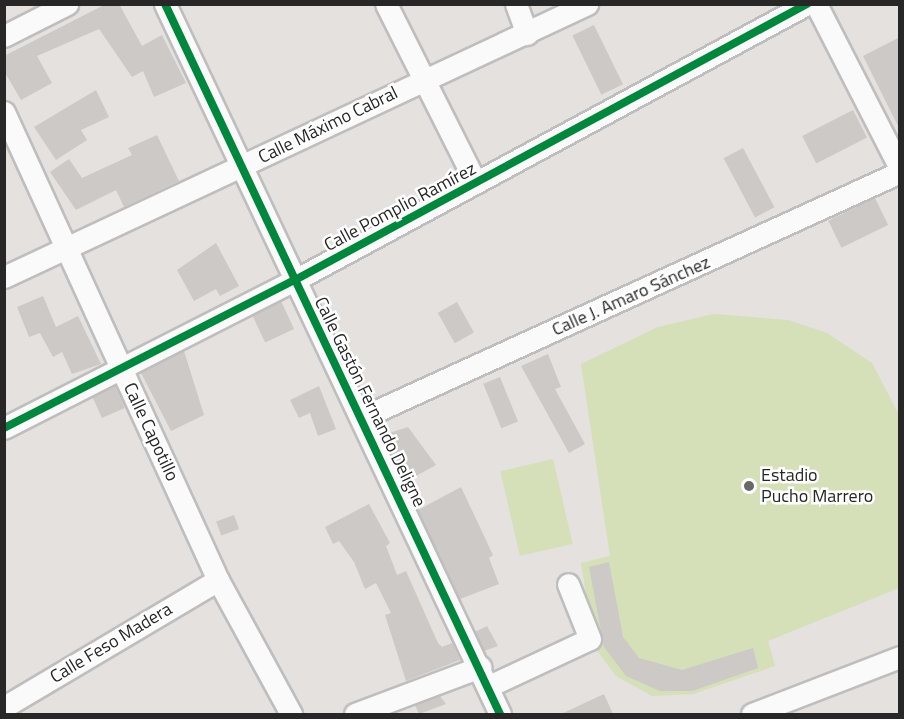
<!DOCTYPE html>
<html>
<head>
<meta charset="utf-8">
<style>
	body { margin:0 }
	#map { position:relative; width:904px; height:719px; overflow:hidden; background:#e4e1de; font-family:"Titillium Web",sans-serif }
	div>[style] { position:absolute }
	.pitch>* { inset:0; background:#d5dfb8; transform-origin:0 0 }
	.building>* { inset:0; background:#ccc9c7; transform-origin:0 0 }
	.roads { filter:drop-shadow(2px 0 #bfbebe) drop-shadow(-2px 0 #bfbebe) drop-shadow(0 2px #bfbebe) drop-shadow(0 -2px #bfbebe) }
	.minor>* { height:21px; margin:-10.5px; padding:0 10.5px; transform-origin:10.5px; border-radius:10.5px; background:#fbfafa }
	.cycleway>* { height:8px; margin:-4px; padding:0 4px; transform-origin:4px; border-radius:4px; background:#00873e }
	.dots>* { width:16px; height:16px; translate:-50% -50%; box-sizing:border-box; border:3px solid #fff; border-radius:50% }
	span { translate:-50% -50%; white-space:nowrap; text-align:center; line-height:1.15; -webkit-text-stroke:5px #fff; paint-order:stroke }
	.street-label { font-size:18px; color:#272727 }
	.poi-label { font-size:18px; color:#272727 }
	.left { translate:0 -50%; text-align:left }
	.frame { position:absolute; inset:0; border:6px solid #272727; pointer-events:none }
</style>
</head>
<body>
<div id="map">
	<div class="pitch">
		<i style="clip-path:polygon(714px 314px,788px 320px,827px 333px,872px 363px,899px 415px,899px 588px,768px 641px,775px 666px,693px 694px,652px 696px,616px 676px,595px 648px,581px 563px,610px 556px,581px 364px,658px 327px)"></i>
		<i style="left:553px;top:459px;width:87px;height:54px;rotate:77deg"></i>
	</div>
	<div class="building">
		<i style="clip-path:polygon(106px 4px,119px 4px,142px 46px,162px 35px,186px 83px,154px 97px,143px 71px,132px 77px,99px 29px,37px 56px,52px 83px,21px 100px,4px 71px,4px 56px)"></i>
		<i style="left:594px;top:25px;width:66px;height:24px;rotate:64deg"></i>
		<i style="clip-path:polygon(900px 37px,900px 130px,863px 56px)"></i>
		<i style="clip-path:polygon(96px 90px,109px 117px,81px 130px,87px 140px,56px 160px,34px 127px)"></i>
		<i style="left:853px;top:110px;width:31px;height:57px;rotate:63deg"></i>
		<i style="clip-path:polygon(157px 135px,179px 181px,124px 207px,116px 190px,76px 210px,50px 172px,69px 159px,82px 178px,132px 155px,128px 148px)"></i>
		<i style="left:743px;top:148px;width:67px;height:22px;rotate:62deg"></i>
		<i style="left:875px;top:198px;width:30px;height:52px;rotate:64deg"></i>
		<i style="clip-path:polygon(216px 243px,239px 286px,220px 296px,216px 289px,194px 301px,177px 270px)"></i>
		<i style="clip-path:polygon(43px 296px,56px 327px,78px 316px,101px 364px,72px 374px,62px 352px,53px 357px,40px 333px,29px 337px,17px 307px)"></i>
		<i style="left:281px;top:301px;width:31px;height:32px;rotate:65deg"></i>
		<i style="left:457px;top:302px;width:35px;height:22px;rotate:61deg"></i>
		<i style="clip-path:polygon(184px 351px,204px 415px,171px 431px,141px 373px)"></i>
		<i style="clip-path:polygon(548px 354px,561px 387px,555px 389px,585px 444px,569px 453px,521px 366px)"></i>
		<i style="left:500px;top:377px;width:48px;height:18px;rotate:68deg"></i>
		<i style="left:115px;top:386px;width:24px;height:25px;rotate:66deg"></i>
		<i style="clip-path:polygon(319px 386px,336px 429px,318px 436px,310px 413px,299px 418px,290px 400px)"></i>
		<i style="clip-path:polygon(408px 427px,436px 465px,405px 482px,383px 435px)"></i>
		<i style="clip-path:polygon(461px 487px,493px 555px,489px 558px,499px 584px,460px 599px,418px 510px)"></i>
		<i style="clip-path:polygon(369px 504px,390px 543px,386px 546px,397px 575px,406px 571px,438px 643px,442px 647px,452px 643px,460px 660px,406px 681px,385px 615px,391px 613px,376px 583px,365px 589px,354px 562px,339px 541px,333px 544px,325px 527px)"></i>
		<i style="left:234px;top:515px;width:15px;height:19px;rotate:70deg"></i>
		<i style="clip-path:polygon(609px 562px,623px 637px,639px 658px,682px 670px,753px 648px,758px 668px,692px 691px,660px 691px,626px 676px,604px 647px,589px 567px)"></i>
		<i style="clip-path:polygon(487px 626px,498px 646px,484px 651px,475px 632px)"></i>
		<i style="clip-path:polygon(604px 694px,613px 714px,561px 714px)"></i>
		<i style="clip-path:polygon(440px 696px,446px 704px,419px 714px,415px 705px)"></i>
	</div>
	<div class="roads">
		<div class="minor">
			<i style="left:165px;top:4px;width:785px;rotate:64.74deg"></i>
			<i style="left:386px;top:4px;width:200px;rotate:63.3deg"></i>
			<i style="left:516px;top:4px;width:32px;rotate:70deg"></i>
			<i style="left:816px;top:4px;width:184px;rotate:62.9deg"></i>
			<i style="left:4px;top:36px;width:71px;rotate:-26.9deg"></i>
			<i style="left:4px;top:112px;width:515px;rotate:65.43deg"></i>
			<i style="left:218px;top:580px;width:153px;rotate:61.4deg"></i>
			<i style="left:4px;top:277px;width:644px;rotate:-25.09deg"></i>
			<i style="left:361px;top:418px;width:592px;rotate:-24.53deg"></i>
			<i style="left:4px;top:428px;width:326px;rotate:-27deg"></i>
			<i style="left:295px;top:280px;width:582px;rotate:-28.33deg"></i>
			<i style="left:489px;top:686px;width:111px;rotate:-25deg"></i>
			<i style="left:590px;top:639px;width:59px;rotate:-111.8deg"></i>
			<i style="left:4px;top:707px;width:249px;rotate:-30.7deg"></i>
			<i style="left:355px;top:714px;width:134px;rotate:-20.6deg"></i>
			<i style="left:752px;top:714px;width:159px;rotate:-21.1deg"></i>
		</div>
	</div>
	<div class="cycleway">
		<i style="left:165px;top:4px;width:785px;rotate:64.74deg"></i>
		<i style="left:4px;top:428px;width:326px;rotate:-27deg"></i>
		<i style="left:295px;top:280px;width:582px;rotate:-28.33deg"></i>
	</div>
	<div class="dots">
		<i style="left:749px;top:486px;background:#696867"></i>
	</div>
	<div class="street-label">
		<span style="left:328px;top:125px;rotate:-26deg">Calle Máximo Cabral</span>
		<span style="left:400px;top:207px;rotate:-28deg">Calle Pomplio Ramírez</span>
		<span style="left:631px;top:296px;rotate:-24deg">Calle J. Amaro Sánchez</span>
		<span style="left:370px;top:402px;rotate:64deg">Calle Gastón Fernando Deligne</span>
		<span style="left:151px;top:432px;rotate:65deg">Calle Capotillo</span>
		<span style="left:111px;top:643px;rotate:-31deg">Calle Feso Madera</span>
	</div>
	<div class="poi-label">
		<span class="left" style="left:761px;top:486px">Estadio<br>Pucho Marrero</span>
	</div>
	<div class="frame"></div>
</div>
</body>
</html>
